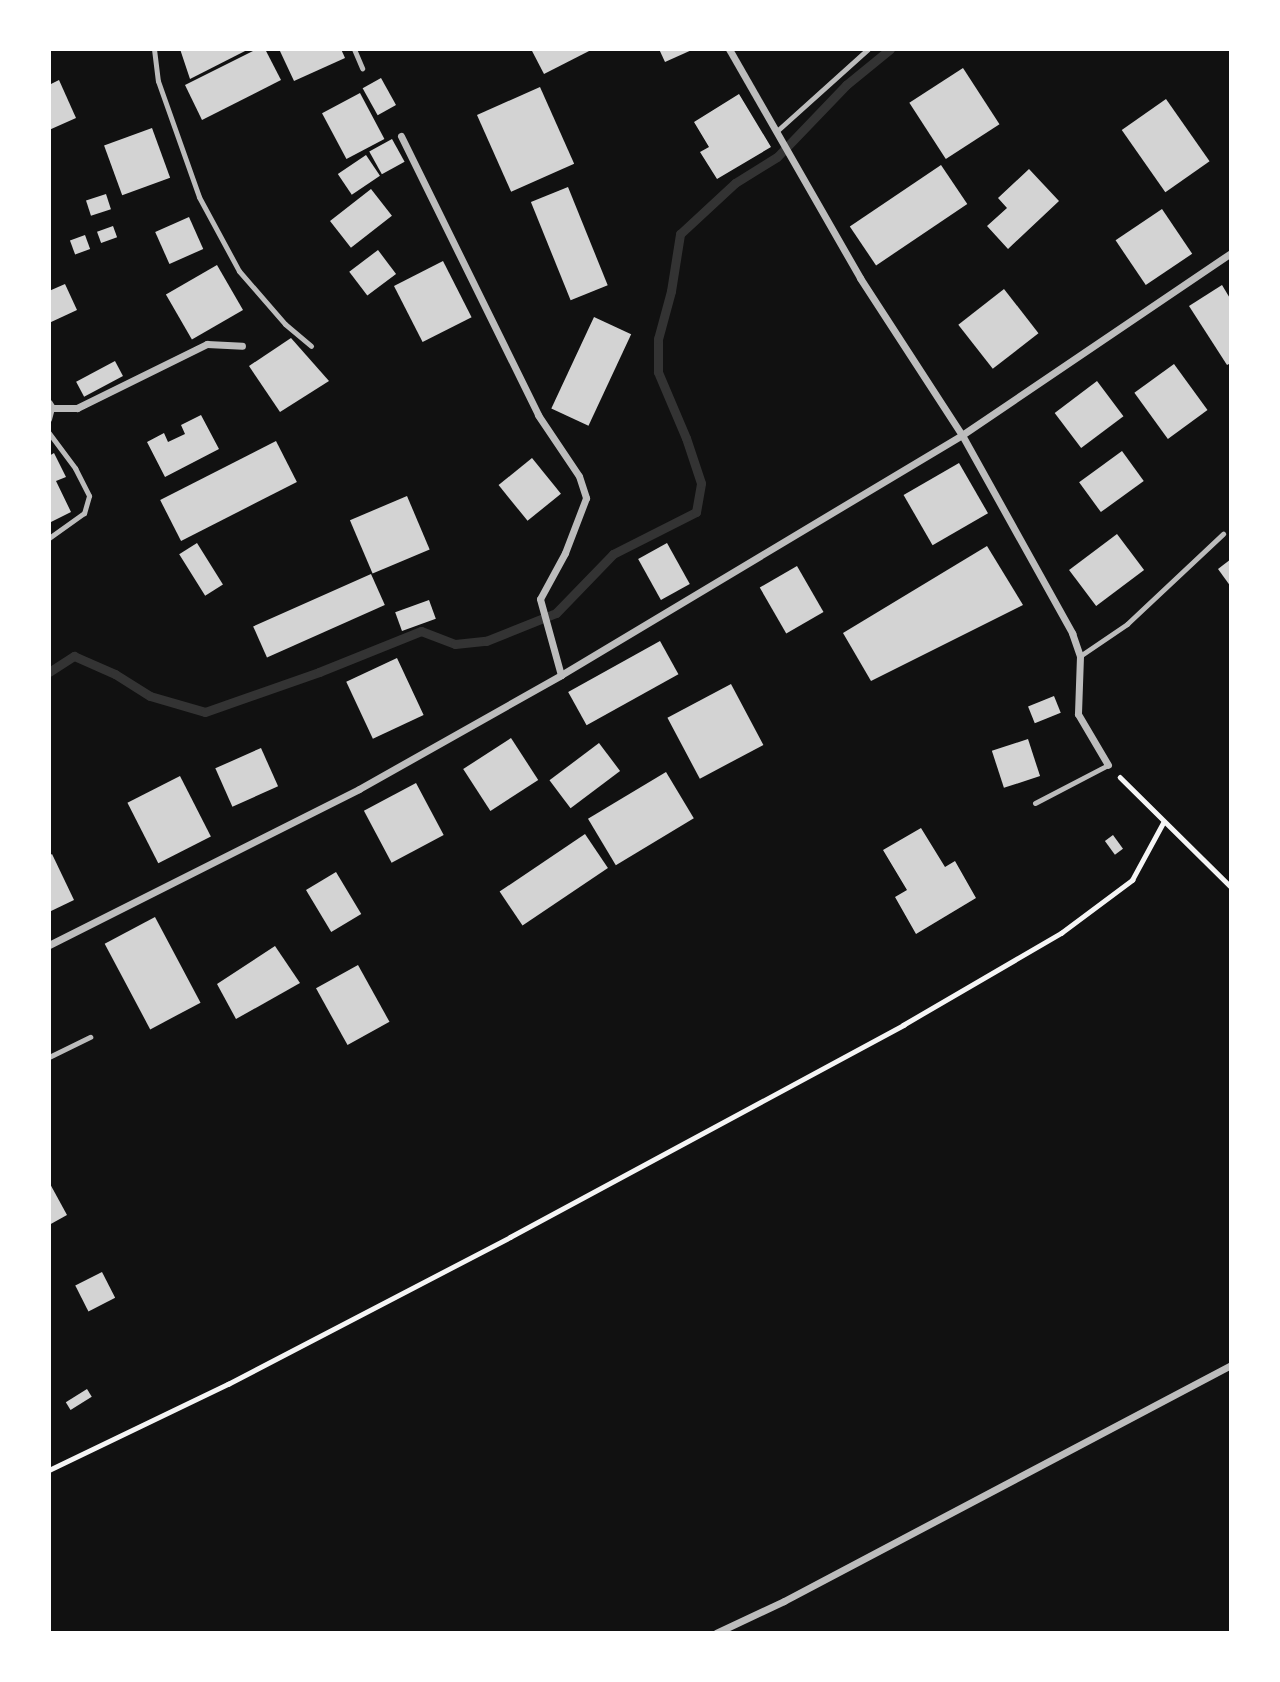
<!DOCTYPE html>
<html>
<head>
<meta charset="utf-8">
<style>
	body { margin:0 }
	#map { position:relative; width:1280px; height:1682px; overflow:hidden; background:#111; font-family:"Times New Roman",serif }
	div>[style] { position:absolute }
	.stream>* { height:9px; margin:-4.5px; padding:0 4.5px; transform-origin:4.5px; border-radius:4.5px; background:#333 }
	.building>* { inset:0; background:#d3d3d3; transform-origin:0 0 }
	.path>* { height:4.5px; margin:-2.25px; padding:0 2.25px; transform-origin:2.25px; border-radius:2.25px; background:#f5f5f5 }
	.service>* { height:5px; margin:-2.5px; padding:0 2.5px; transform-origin:2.5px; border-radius:2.5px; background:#bcbcbc }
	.minor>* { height:7px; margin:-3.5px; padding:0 3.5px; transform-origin:3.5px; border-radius:3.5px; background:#bcbcbc }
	span { translate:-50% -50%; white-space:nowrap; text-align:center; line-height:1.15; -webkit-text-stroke:6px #fff; paint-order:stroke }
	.frame { position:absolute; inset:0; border:51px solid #fff; pointer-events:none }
</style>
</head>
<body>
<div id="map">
	<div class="stream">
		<i style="left:49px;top:672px;width:30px;rotate:-33deg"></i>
		<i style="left:74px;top:656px;width:45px;rotate:23.7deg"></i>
		<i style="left:115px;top:674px;width:41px;rotate:32.2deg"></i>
		<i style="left:150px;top:696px;width:57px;rotate:16.2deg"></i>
		<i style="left:205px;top:712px;width:121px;rotate:-19.3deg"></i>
		<i style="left:319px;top:672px;width:110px;rotate:-21.9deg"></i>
		<i style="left:421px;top:631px;width:36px;rotate:21deg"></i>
		<i style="left:455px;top:644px;width:31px;rotate:-6deg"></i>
		<i style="left:486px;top:641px;width:75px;rotate:-21.8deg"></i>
		<i style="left:556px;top:613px;width:82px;rotate:-46deg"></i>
		<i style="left:613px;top:554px;width:93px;rotate:-26.8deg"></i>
		<i style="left:696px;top:512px;width:29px;rotate:-80deg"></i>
		<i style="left:701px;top:483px;width:47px;rotate:-108.4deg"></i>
		<i style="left:686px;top:438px;width:72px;rotate:-113deg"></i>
		<i style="left:658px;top:372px;width:33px;rotate:-90deg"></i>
		<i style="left:658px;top:339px;width:50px;rotate:-74.8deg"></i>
		<i style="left:671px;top:291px;width:58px;rotate:-81deg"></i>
		<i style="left:680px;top:234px;width:75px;rotate:-42.8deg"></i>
		<i style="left:735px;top:183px;width:49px;rotate:-31.8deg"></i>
		<i style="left:777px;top:157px;width:100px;rotate:-46.2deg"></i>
		<i style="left:846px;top:85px;width:57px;rotate:-39.3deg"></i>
	</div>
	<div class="building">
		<i style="clip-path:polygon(180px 49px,249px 49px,190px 79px)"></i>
		<i style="clip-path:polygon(257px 49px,265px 49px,281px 80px,202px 120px,185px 85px)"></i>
		<i style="clip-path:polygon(279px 49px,341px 49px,345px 58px,294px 81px)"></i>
		<i style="clip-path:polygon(531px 49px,593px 49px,544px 74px)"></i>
		<i style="clip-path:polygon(659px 49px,694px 49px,665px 62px)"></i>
		<i style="left:963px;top:68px;width:67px;height:64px;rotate:57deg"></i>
		<i style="left:381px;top:78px;width:31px;height:21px;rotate:61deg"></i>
		<i style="clip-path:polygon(59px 80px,76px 118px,49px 130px,49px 85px)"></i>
		<i style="left:540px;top:87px;width:84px;height:69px;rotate:66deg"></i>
		<i style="left:360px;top:93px;width:52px;height:43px;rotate:62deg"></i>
		<i style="clip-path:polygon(739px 94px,771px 147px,717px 179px,700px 152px,709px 147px,694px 122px)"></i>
		<i style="left:1166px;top:99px;width:76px;height:54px;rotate:55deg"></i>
		<i style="left:152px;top:128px;width:53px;height:51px;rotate:70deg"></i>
		<i style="left:392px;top:139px;width:26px;height:26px;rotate:61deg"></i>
		<i style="left:366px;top:155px;width:25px;height:34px;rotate:56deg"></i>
		<i style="left:941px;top:165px;width:47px;height:110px;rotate:56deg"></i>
		<i style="clip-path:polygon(1029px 169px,1059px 201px,1008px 249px,987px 226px,1007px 208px,998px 198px)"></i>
		<i style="left:568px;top:187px;width:106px;height:40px;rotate:68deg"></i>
		<i style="left:371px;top:189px;width:34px;height:52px;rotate:52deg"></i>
		<i style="left:106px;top:194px;width:16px;height:21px;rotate:72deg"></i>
		<i style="left:1162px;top:209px;width:54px;height:56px;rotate:56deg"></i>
		<i style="left:189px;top:217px;width:35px;height:37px;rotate:66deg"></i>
		<i style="left:113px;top:226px;width:12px;height:17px;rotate:70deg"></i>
		<i style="left:85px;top:235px;width:15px;height:16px;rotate:70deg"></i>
		<i style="left:378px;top:250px;width:30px;height:36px;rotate:53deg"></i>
		<i style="left:443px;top:261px;width:63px;height:55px;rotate:63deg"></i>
		<i style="left:217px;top:265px;width:52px;height:59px;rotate:60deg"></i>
		<i style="clip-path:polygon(65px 284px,77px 310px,49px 323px,49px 291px)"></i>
		<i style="clip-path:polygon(1222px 285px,1231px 300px,1231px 363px,1227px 365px,1189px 306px)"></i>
		<i style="left:1004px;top:289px;width:56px;height:58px;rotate:52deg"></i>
		<i style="left:594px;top:317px;width:41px;height:101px;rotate:25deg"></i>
		<i style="clip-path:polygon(291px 338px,329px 381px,280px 412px,249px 366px)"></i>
		<i style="left:115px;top:361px;width:17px;height:44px;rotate:62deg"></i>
		<i style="left:1174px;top:364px;width:57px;height:49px;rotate:54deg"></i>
		<i style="left:1097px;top:381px;width:44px;height:53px;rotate:53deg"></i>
		<i style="clip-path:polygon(201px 415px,219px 449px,165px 477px,147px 442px,164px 433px,168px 442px,185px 434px,181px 425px)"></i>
		<i style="left:276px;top:441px;width:46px;height:130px;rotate:63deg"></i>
		<i style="left:1122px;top:451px;width:37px;height:53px;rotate:54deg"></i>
		<i style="clip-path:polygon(54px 453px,66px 477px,56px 481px,71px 512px,49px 523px,49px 456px)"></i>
		<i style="left:532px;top:458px;width:46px;height:43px;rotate:51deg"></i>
		<i style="left:959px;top:463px;width:58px;height:64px;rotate:60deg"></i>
		<i style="left:407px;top:496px;width:58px;height:62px;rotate:67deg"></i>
		<i style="left:1117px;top:534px;width:45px;height:60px;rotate:53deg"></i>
		<i style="left:197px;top:543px;width:49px;height:21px;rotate:58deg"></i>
		<i style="left:667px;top:543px;width:47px;height:33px;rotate:61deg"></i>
		<i style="clip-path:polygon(987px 546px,1023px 605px,871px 681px,843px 633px)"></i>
		<i style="clip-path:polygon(1231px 559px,1231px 587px,1218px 569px)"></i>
		<i style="left:797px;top:566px;width:53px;height:43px;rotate:60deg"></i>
		<i style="left:371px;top:574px;width:34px;height:129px;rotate:66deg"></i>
		<i style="left:429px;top:600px;width:20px;height:36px;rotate:70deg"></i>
		<i style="left:660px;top:641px;width:38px;height:105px;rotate:61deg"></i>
		<i style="left:397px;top:658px;width:63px;height:56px;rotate:65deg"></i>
		<i style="left:731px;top:684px;width:69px;height:72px;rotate:62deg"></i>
		<i style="left:1054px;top:696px;width:18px;height:28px;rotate:68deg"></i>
		<i style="left:511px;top:738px;width:50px;height:57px;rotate:57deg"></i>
		<i style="left:1028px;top:739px;width:39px;height:38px;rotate:72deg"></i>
		<i style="left:599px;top:743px;width:35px;height:62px;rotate:53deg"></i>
		<i style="left:261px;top:748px;width:42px;height:50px;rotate:66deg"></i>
		<i style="left:666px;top:772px;width:54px;height:91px;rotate:59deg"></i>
		<i style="left:180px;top:776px;width:68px;height:59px;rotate:63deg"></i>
		<i style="left:416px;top:783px;width:59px;height:59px;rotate:62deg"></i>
		<i style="clip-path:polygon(921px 828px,945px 867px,955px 861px,976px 898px,916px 934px,895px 897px,907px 890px,883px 850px)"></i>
		<i style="left:585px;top:834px;width:41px;height:103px;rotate:56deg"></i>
		<i style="left:1113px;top:835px;width:17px;height:10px;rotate:54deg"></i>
		<i style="clip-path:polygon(52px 854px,74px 900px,49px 912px,49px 856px)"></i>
		<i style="left:336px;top:872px;width:49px;height:35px;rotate:59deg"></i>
		<i style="left:155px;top:917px;width:97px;height:57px;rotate:62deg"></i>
		<i style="clip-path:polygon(275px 946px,300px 983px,236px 1019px,217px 984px)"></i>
		<i style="left:358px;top:965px;width:65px;height:48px;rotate:61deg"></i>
		<i style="clip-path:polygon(49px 1182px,67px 1215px,49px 1225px)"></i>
		<i style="left:102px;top:1272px;width:29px;height:30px;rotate:63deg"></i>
		<i style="left:87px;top:1389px;width:9px;height:25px;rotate:58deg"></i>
	</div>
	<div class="path">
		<i style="left:1120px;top:777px;width:156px;rotate:44.7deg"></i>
		<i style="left:49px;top:1470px;width:199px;rotate:-25.7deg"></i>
		<i style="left:228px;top:1384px;width:318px;rotate:-27.5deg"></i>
		<i style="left:510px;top:1237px;width:447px;rotate:-28.3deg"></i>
		<i style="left:903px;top:1025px;width:183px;rotate:-30.2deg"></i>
		<i style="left:1061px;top:933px;width:89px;rotate:-36.7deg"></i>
		<i style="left:1132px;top:880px;width:65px;rotate:-61.5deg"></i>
	</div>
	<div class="service">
		<i style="left:154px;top:49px;width:32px;rotate:83deg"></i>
		<i style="left:158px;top:81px;width:123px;rotate:70.5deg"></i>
		<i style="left:199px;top:197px;width:84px;rotate:61.6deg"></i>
		<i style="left:239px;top:271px;width:70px;rotate:49deg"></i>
		<i style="left:285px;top:324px;width:34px;rotate:40deg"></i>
		<i style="left:354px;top:49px;width:21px;rotate:67deg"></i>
		<i style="left:778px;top:130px;width:121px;rotate:-42deg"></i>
		<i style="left:49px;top:419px;width:11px;rotate:-75deg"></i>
		<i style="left:49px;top:433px;width:44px;rotate:53.4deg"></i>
		<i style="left:75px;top:468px;width:31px;rotate:63deg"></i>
		<i style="left:89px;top:496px;width:18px;rotate:106deg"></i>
		<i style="left:84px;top:513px;width:43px;rotate:144.5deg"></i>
		<i style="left:1080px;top:656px;width:57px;rotate:-34.2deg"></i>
		<i style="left:1127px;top:624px;width:132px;rotate:-43.2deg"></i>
		<i style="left:1035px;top:803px;width:82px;rotate:-27.5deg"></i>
		<i style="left:49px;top:1057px;width:46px;rotate:-26deg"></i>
	</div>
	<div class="minor">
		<i style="left:729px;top:49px;width:264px;rotate:60.2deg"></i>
		<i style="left:860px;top:278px;width:187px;rotate:57deg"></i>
		<i style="left:962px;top:435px;width:227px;rotate:60.9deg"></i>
		<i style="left:1072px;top:633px;width:24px;rotate:71deg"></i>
		<i style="left:1080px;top:656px;width:58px;rotate:92deg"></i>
		<i style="left:1078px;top:714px;width:59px;rotate:59.5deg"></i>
		<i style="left:401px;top:136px;width:311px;rotate:63.8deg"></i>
		<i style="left:538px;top:415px;width:73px;rotate:56.1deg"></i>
		<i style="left:579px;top:476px;width:23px;rotate:72deg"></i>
		<i style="left:586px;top:498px;width:59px;rotate:110.9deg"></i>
		<i style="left:565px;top:553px;width:52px;rotate:118.5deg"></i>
		<i style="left:540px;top:599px;width:79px;rotate:74.6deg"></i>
		<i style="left:49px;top:403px;width:6px;rotate:59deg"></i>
		<i style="left:52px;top:408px;width:25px"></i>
		<i style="left:77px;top:408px;width:145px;rotate:-26.2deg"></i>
		<i style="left:207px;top:344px;width:35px;rotate:3deg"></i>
		<i style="left:49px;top:945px;width:347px;rotate:-26.7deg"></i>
		<i style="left:359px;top:789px;width:232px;rotate:-29.4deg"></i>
		<i style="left:561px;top:675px;width:467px;rotate:-30.9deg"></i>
		<i style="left:962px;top:435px;width:325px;rotate:-34.1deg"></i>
		<i style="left:716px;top:1633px;width:75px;rotate:-25.2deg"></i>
		<i style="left:784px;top:1601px;width:505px;rotate:-27.83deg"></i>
	</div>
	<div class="frame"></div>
</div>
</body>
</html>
